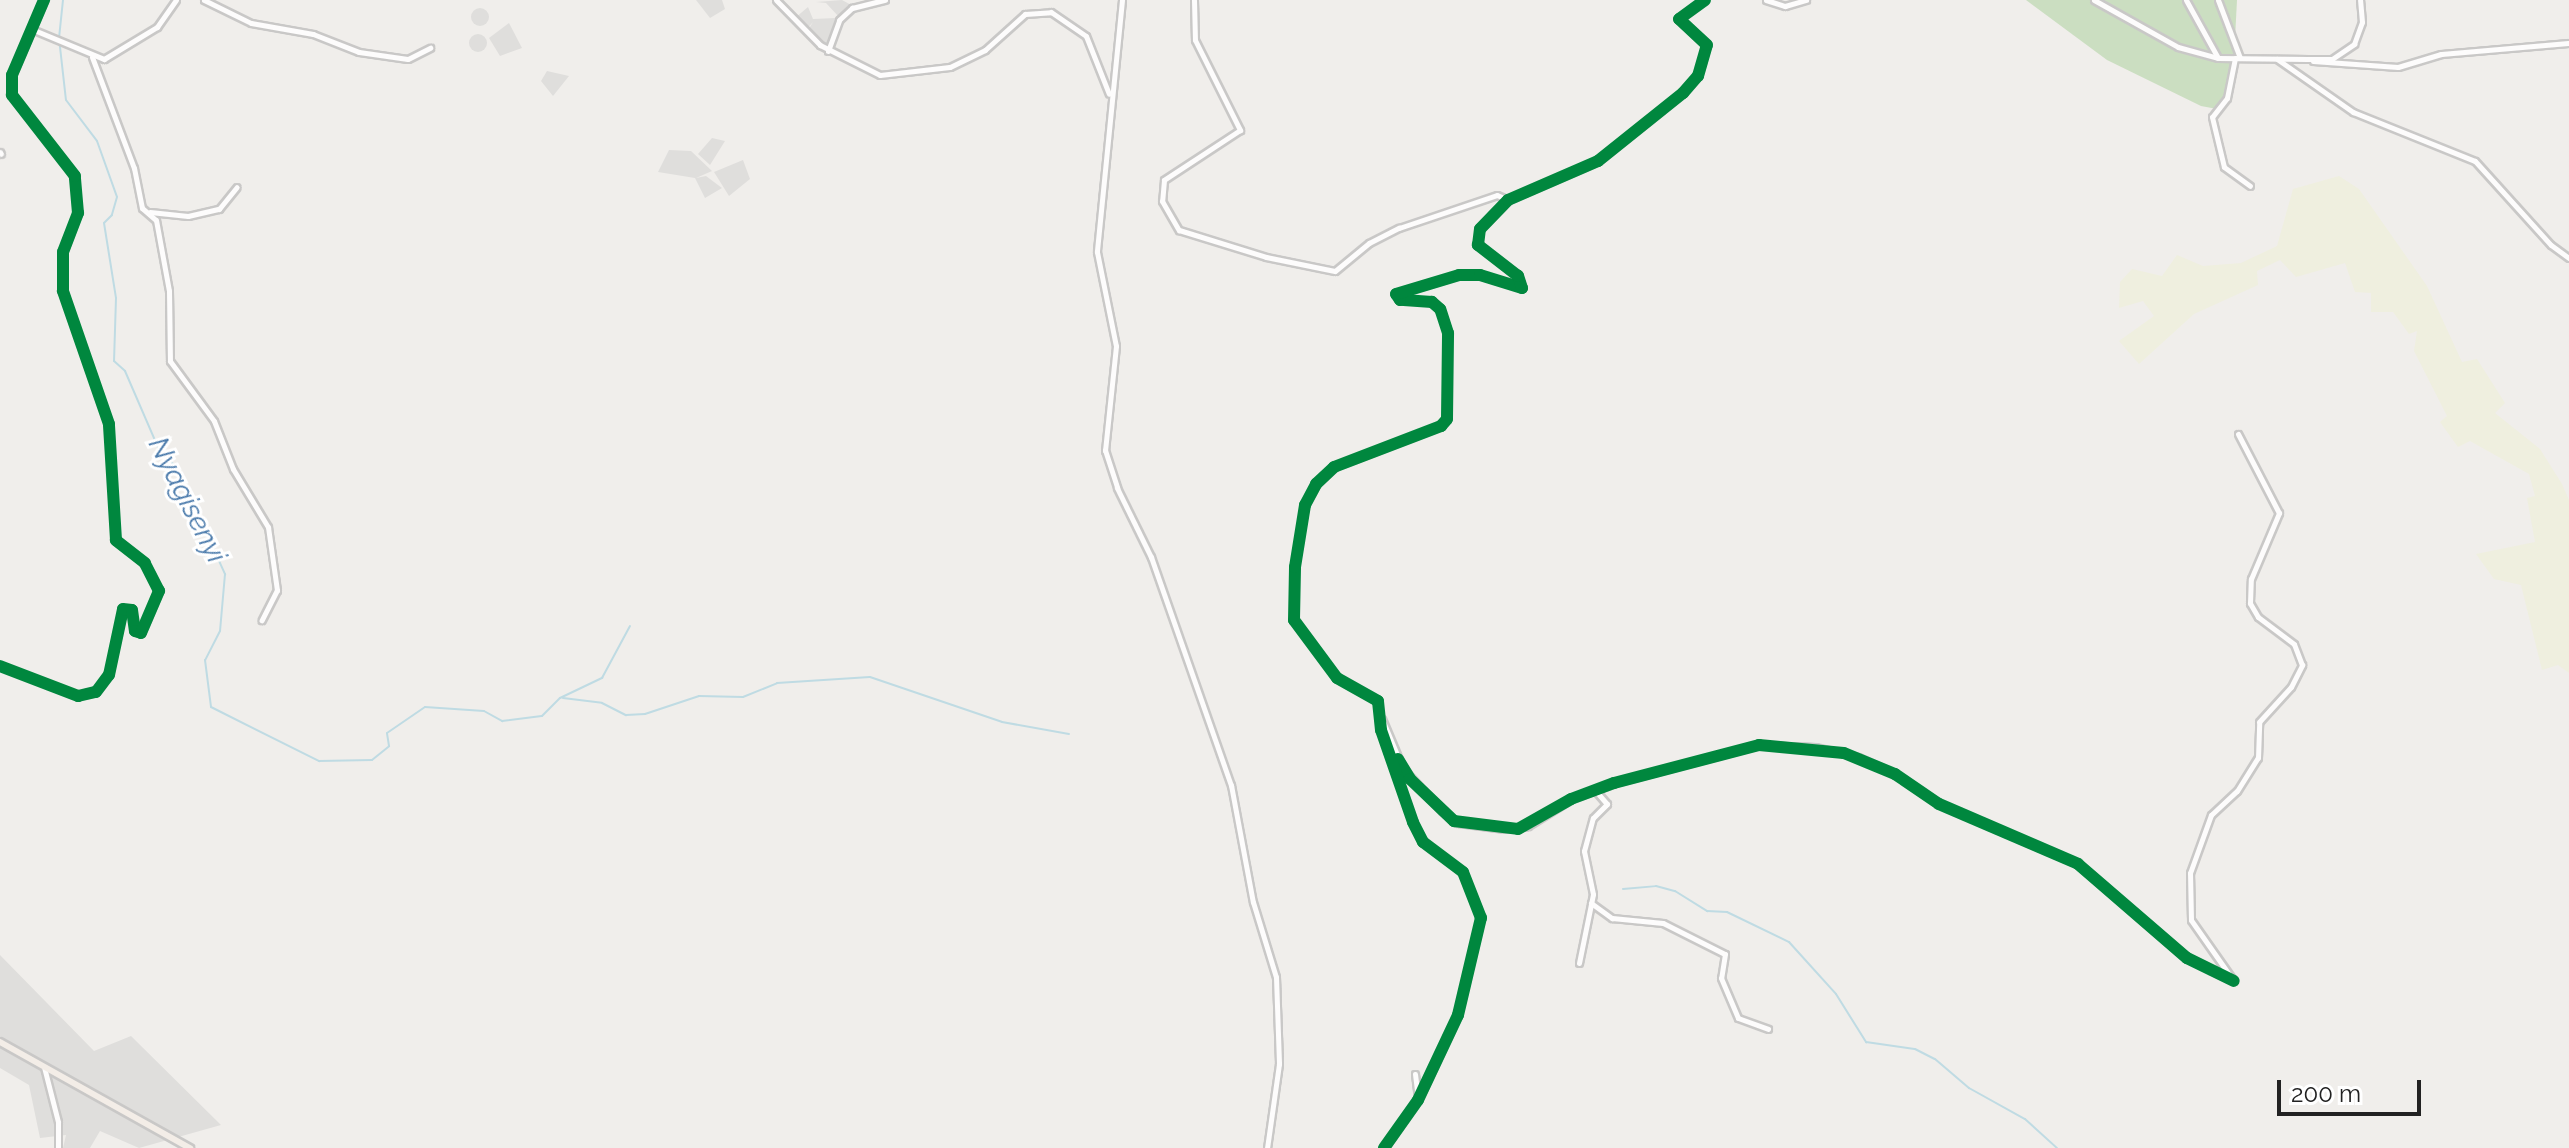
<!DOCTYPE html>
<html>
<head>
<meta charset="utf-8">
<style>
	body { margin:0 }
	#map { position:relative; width:2569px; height:1148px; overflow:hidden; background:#f0eeeb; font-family:Raleway,sans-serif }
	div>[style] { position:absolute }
	.residential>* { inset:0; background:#dfdedc }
	.round { border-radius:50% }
	.farmland>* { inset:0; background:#efefdf }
	.forest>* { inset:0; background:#cbdec1 }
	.stream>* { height:2px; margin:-1px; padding:0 1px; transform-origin:1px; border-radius:1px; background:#bfdbe3 }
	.roads { filter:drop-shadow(2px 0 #c9c8c7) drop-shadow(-2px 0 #c9c8c7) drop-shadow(0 2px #c9c8c7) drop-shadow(0 -2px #c9c8c7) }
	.minor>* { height:5px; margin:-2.5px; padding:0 2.5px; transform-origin:2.5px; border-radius:2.5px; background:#fdfcfc }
	.major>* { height:6px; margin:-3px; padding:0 3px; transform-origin:3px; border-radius:3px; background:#f3ede7 }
	.cycleway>* { height:12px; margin:-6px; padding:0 6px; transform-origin:6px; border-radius:6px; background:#00873e }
	span { translate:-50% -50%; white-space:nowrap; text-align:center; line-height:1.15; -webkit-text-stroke:6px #fff; paint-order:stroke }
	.water-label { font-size:28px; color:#4a7aab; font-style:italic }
	.scale { position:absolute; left:2277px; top:1080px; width:144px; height:36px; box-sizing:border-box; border:4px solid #222; border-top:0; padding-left:10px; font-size:24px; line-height:28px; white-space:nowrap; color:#222; -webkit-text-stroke:6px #fff; paint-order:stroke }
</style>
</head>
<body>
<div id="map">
	<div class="residential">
		<i style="clip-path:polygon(696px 0,722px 0,725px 9px,710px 18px)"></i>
		<i style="clip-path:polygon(842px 0,853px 6px,839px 17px,826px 3px,816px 2px)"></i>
		<i style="clip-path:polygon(808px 7px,813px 19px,836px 18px,827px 46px,808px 30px,813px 22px,806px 30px,795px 18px)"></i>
		<i class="round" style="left:471px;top:8px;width:18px;height:18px"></i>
		<i style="clip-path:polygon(509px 23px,522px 48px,500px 56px,489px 38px)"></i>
		<i class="round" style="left:469px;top:34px;width:18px;height:18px"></i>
		<i style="clip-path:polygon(547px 71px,569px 76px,553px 96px,541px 81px)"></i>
		<i style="clip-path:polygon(712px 138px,725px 141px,710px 165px,698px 154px)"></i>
		<i style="clip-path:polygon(669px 150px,691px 151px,712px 171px,696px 178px,706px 176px,722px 188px,705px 198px,695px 178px,658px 172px)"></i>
		<i style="clip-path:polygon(743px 160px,750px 179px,729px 196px,714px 172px)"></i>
		<i style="clip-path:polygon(0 955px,94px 1051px,131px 1036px,221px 1125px,139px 1148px,100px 1131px,90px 1148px,63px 1148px,66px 1135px,40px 1138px,29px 1085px,0 1068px)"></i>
	</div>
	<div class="farmland">
		<i style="clip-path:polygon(2339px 176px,2359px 189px,2427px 286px,2462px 362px,2477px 359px,2505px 403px,2495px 413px,2540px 449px,2562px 484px,2569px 500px,2569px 673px,2558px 665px,2542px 670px,2521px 585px,2494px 579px,2476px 554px,2535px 542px,2527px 498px,2535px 496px,2529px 474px,2470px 441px,2458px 447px,2440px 422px,2447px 416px,2414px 351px,2417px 331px,2409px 334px,2393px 312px,2371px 312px,2371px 293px,2355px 292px,2345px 263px,2296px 277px,2280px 260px,2257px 271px,2258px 285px,2194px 314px,2139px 364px,2119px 341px,2154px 316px,2143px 301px,2119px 308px,2120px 282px,2132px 269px,2162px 276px,2177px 255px,2203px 266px,2241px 263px,2277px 246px,2293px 189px)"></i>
	</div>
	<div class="forest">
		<i style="clip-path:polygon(2026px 0,2237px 0,2233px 77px,2217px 109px,2201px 106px,2107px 60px)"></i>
	</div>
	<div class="stream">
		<i style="left:63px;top:0;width:38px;rotate:96deg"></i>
		<i style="left:59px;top:38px;width:62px;rotate:83.6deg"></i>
		<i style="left:66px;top:100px;width:51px;rotate:52.9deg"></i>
		<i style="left:97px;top:141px;width:59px;rotate:70.3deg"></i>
		<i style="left:117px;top:197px;width:19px;rotate:106deg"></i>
		<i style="left:112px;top:215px;width:11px;rotate:135deg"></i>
		<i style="left:104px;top:223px;width:76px;rotate:80.9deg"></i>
		<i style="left:116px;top:298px;width:63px;rotate:91.8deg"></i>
		<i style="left:114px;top:361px;width:15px;rotate:42deg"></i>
		<i style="left:125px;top:371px;width:90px;rotate:66.6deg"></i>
		<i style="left:161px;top:454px;width:19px;rotate:39deg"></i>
		<i style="left:176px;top:466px;width:119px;rotate:65.6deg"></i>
		<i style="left:225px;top:574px;width:57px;rotate:95deg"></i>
		<i style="left:220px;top:631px;width:33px;rotate:117deg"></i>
		<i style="left:205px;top:660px;width:47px;rotate:82.7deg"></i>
		<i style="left:211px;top:707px;width:121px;rotate:26.6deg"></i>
		<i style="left:319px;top:761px;width:53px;rotate:-1.1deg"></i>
		<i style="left:372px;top:760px;width:22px;rotate:-39deg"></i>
		<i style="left:389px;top:746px;width:13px;rotate:-99deg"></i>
		<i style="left:387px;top:733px;width:46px;rotate:-34.4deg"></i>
		<i style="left:425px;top:707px;width:59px;rotate:3.9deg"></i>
		<i style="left:484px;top:711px;width:21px;rotate:29deg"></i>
		<i style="left:502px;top:721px;width:40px;rotate:-7.1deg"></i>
		<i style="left:542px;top:716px;width:25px;rotate:-45deg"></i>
		<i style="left:560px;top:698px;width:47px;rotate:-25.5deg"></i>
		<i style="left:602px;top:678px;width:59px;rotate:-61.7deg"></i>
		<i style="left:563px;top:698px;width:39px;rotate:7deg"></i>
		<i style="left:602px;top:703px;width:27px;rotate:27deg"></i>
		<i style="left:626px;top:715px;width:19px;rotate:-3deg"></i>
		<i style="left:645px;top:714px;width:57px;rotate:-18.4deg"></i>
		<i style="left:699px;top:696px;width:44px;rotate:1.3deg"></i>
		<i style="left:743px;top:697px;width:37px;rotate:-22deg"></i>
		<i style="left:777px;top:683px;width:93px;rotate:-3.7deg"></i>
		<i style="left:870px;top:677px;width:139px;rotate:18.8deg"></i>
		<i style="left:1002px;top:722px;width:68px;rotate:10.2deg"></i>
		<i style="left:1623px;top:889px;width:33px;rotate:-5deg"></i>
		<i style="left:1656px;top:886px;width:20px;rotate:15deg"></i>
		<i style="left:1675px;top:891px;width:38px;rotate:32deg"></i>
		<i style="left:1707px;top:911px;width:20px;rotate:3deg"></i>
		<i style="left:1727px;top:912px;width:69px;rotate:25.8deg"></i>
		<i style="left:1789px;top:942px;width:70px;rotate:47.9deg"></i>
		<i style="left:1836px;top:994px;width:57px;rotate:58deg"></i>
		<i style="left:1866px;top:1042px;width:49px;rotate:8.1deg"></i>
		<i style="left:1915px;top:1049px;width:22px;rotate:27deg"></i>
		<i style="left:1935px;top:1059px;width:45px;rotate:40.5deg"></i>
		<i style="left:1969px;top:1088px;width:64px;rotate:29deg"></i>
		<i style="left:2025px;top:1119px;width:43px;rotate:42.2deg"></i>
	</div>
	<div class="roads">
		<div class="minor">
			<i style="left:204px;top:0;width:52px;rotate:26.1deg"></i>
			<i style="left:251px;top:23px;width:63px;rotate:10.1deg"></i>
			<i style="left:313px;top:34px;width:49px;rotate:21.4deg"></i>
			<i style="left:359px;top:52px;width:49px;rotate:8.1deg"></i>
			<i style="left:408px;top:59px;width:25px;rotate:-27deg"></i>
			<i style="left:776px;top:0;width:63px;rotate:45.6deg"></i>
			<i style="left:820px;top:45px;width:67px;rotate:26.6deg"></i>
			<i style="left:880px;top:75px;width:70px;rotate:-6.5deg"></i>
			<i style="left:950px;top:67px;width:39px;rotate:-26deg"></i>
			<i style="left:985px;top:50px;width:54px;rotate:-42deg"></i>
			<i style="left:1025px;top:14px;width:26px;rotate:-4deg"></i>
			<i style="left:1051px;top:12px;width:42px;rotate:34.4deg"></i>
			<i style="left:1086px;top:36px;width:62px;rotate:68.4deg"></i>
			<i style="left:1122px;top:0;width:253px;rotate:95.7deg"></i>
			<i style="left:1097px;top:252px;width:96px;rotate:78.6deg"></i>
			<i style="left:1116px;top:346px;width:105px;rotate:96deg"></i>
			<i style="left:1105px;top:450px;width:40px;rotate:72deg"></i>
			<i style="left:1117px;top:488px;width:77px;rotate:63.8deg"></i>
			<i style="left:1151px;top:557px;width:242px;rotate:70.7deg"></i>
			<i style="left:1231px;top:785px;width:119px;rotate:79.4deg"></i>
			<i style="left:1253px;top:902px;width:78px;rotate:73deg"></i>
			<i style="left:1276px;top:977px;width:87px;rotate:88deg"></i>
			<i style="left:1279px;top:1064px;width:85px;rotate:98.1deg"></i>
			<i style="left:1194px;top:0;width:40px;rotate:88.6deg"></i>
			<i style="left:1195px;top:40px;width:101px;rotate:63.4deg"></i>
			<i style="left:1240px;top:130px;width:91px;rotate:146.7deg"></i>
			<i style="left:1164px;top:180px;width:21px;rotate:95deg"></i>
			<i style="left:1162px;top:201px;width:34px;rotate:60deg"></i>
			<i style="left:1179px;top:230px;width:91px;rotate:17.2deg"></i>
			<i style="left:1266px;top:257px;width:70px;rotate:11.5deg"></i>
			<i style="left:1335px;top:271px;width:44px;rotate:-39.5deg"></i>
			<i style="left:1369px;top:243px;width:34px;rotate:-27deg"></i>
			<i style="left:1399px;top:228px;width:103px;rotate:-18.6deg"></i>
			<i style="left:1497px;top:195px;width:12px;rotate:24deg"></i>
			<i style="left:1766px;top:0;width:20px;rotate:18deg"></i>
			<i style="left:1785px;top:6px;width:22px;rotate:-16deg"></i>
			<i style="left:2094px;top:0;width:96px;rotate:29.2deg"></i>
			<i style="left:2178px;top:47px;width:41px;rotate:15.4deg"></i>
			<i style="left:2218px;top:58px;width:90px;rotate:0.6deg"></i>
			<i style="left:2308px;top:59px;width:24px"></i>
			<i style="left:2332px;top:59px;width:27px;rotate:-34deg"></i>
			<i style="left:2354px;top:44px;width:23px;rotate:-70deg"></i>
			<i style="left:2362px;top:22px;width:22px;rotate:-95deg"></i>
			<i style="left:2186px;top:0;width:66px;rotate:61.1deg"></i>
			<i style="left:2218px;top:0;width:62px;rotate:69.2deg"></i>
			<i style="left:34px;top:30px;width:76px;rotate:22.5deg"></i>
			<i style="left:104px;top:59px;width:62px;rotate:-31.1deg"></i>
			<i style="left:157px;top:27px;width:33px;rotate:-55deg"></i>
			<i style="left:828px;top:51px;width:33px;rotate:-70deg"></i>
			<i style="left:839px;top:20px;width:18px;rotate:-43deg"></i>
			<i style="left:852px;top:8px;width:34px;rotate:-14deg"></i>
			<i style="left:92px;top:57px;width:119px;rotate:69.3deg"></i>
			<i style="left:134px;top:168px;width:41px;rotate:78.7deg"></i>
			<i style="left:142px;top:208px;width:18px;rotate:41deg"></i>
			<i style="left:156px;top:220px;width:72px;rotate:79.6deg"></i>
			<i style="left:169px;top:291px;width:70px;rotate:89.2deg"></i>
			<i style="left:170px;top:361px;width:74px;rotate:53.7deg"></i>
			<i style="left:214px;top:421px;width:52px;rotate:68.4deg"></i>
			<i style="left:233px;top:469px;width:68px;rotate:58.9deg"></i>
			<i style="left:268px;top:527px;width:64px;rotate:81.9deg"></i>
			<i style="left:277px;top:590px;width:34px;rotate:117deg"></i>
			<i style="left:2235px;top:58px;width:41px;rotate:101.3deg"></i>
			<i style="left:2227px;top:98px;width:24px;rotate:128deg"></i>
			<i style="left:2212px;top:117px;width:51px;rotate:76.5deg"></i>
			<i style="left:2224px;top:167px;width:32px;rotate:36deg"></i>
			<i style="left:2277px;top:59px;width:93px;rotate:34.9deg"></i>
			<i style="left:2353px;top:112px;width:131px;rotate:21.9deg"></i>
			<i style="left:2475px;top:161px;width:113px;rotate:47.9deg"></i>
			<i style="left:2551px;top:245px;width:22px;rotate:36deg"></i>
			<i style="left:2313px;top:61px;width:85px;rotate:4deg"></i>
			<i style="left:2398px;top:67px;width:45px;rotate:-16.8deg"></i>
			<i style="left:2441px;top:54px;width:128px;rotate:-4.9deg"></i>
			<i style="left:0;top:152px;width:2px;rotate:63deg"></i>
			<i style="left:150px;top:212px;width:38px;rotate:6deg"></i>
			<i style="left:188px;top:216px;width:32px;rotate:-13deg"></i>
			<i style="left:219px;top:209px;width:28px;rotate:-51deg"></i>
			<i style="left:0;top:666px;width:84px;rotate:21deg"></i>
			<i style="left:78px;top:696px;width:18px;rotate:-13deg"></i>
			<i style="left:96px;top:692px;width:21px;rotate:-53deg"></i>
			<i style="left:109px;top:675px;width:67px;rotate:-78deg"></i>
			<i style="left:123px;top:609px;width:9px;rotate:6deg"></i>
			<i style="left:132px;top:610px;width:21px;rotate:82deg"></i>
			<i style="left:135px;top:631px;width:6px;rotate:18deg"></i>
			<i style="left:141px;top:633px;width:46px;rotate:-66.8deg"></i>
			<i style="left:159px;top:591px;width:31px;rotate:-117deg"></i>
			<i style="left:145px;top:563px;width:37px;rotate:-142deg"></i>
			<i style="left:116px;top:540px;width:116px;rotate:-93.5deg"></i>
			<i style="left:109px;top:424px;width:141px;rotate:-109.1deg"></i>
			<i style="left:63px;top:291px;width:39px;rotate:-90deg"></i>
			<i style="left:63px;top:252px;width:42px;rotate:-69deg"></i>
			<i style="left:78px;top:213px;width:37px;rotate:-95deg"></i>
			<i style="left:75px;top:176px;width:103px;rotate:-127.9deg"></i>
			<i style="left:12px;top:95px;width:20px;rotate:-90deg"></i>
			<i style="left:12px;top:75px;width:82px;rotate:-66.9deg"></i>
			<i style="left:1382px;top:719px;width:54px;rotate:67.2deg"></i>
			<i style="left:1403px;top:769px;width:57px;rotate:47.1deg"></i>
			<i style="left:1442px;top:811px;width:20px;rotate:37deg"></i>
			<i style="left:1458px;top:823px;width:47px;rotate:7.3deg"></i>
			<i style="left:1505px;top:829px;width:23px;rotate:-7deg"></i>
			<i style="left:1528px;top:826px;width:51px;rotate:-32.1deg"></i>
			<i style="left:1571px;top:799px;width:50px;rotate:-19.9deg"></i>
			<i style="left:1618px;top:782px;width:146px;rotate:-14.7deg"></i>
			<i style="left:1759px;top:745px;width:56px;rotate:2deg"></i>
			<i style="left:1815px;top:747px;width:44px;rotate:13.1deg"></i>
			<i style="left:1858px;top:757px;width:41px;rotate:24.7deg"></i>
			<i style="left:1895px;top:774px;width:53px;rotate:34.3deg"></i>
			<i style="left:1939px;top:804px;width:151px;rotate:23.3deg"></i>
			<i style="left:2078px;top:864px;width:144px;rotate:40.8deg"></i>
			<i style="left:2187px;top:958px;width:52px;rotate:26.1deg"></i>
			<i style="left:1591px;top:903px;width:26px;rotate:36deg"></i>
			<i style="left:1612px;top:918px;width:51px;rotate:5.6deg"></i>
			<i style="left:1663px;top:923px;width:69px;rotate:26.6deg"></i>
			<i style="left:1725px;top:954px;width:24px;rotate:99deg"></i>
			<i style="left:1721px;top:978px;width:43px;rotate:67deg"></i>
			<i style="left:1738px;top:1018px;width:32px;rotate:20deg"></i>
			<i style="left:1579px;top:963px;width:70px;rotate:-78.5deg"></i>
			<i style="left:1593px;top:894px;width:44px;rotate:-101.8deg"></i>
			<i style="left:1584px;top:851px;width:34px;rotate:-75deg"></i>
			<i style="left:1593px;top:818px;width:20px;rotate:-45deg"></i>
			<i style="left:1607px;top:804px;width:18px;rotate:-131deg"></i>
			<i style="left:2233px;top:980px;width:73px;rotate:-125deg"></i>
			<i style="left:2191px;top:920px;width:47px;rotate:-91.2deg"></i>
			<i style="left:2190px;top:873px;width:62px;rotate:-70.1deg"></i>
			<i style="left:2211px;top:815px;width:35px;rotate:-43deg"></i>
			<i style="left:2237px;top:791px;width:39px;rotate:-58deg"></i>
			<i style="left:2258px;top:758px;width:36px;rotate:-88deg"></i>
			<i style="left:2259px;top:722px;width:47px;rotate:-47.6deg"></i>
			<i style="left:2291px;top:687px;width:25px;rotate:-63deg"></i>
			<i style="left:2302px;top:665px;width:22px;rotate:-111deg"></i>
			<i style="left:2294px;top:644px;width:45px;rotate:-143.1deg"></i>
			<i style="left:2258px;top:617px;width:16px;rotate:-120deg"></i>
			<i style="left:2250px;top:603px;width:24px;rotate:-88deg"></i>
			<i style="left:2251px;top:579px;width:72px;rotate:-67deg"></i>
			<i style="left:2279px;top:513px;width:89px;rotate:-117.4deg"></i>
			<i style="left:44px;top:1067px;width:57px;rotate:75.7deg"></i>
			<i style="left:58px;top:1122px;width:26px;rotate:90deg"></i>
			<i style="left:1415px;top:1074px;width:25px;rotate:83deg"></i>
			<i style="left:1384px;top:1148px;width:59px;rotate:-54.7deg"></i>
			<i style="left:1418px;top:1100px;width:94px;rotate:-64.8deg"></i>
			<i style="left:1458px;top:1015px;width:100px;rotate:-76.7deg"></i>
			<i style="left:1481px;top:918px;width:49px;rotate:-111.4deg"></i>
			<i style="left:1463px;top:872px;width:50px;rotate:-143.1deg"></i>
			<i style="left:1423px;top:842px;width:22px;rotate:-117deg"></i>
			<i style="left:1413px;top:822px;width:97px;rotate:-109.2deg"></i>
			<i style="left:1381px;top:730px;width:29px;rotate:-96deg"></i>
			<i style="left:1378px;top:701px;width:47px;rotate:-150.7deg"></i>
			<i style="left:1337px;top:678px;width:72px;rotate:-126.6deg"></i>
			<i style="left:1294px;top:620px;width:53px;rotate:-88.9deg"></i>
			<i style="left:1295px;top:567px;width:63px;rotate:-80.8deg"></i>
			<i style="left:1305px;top:505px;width:24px;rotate:-62deg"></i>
			<i style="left:1316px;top:484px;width:25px;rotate:-43deg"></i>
			<i style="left:1334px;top:467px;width:115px;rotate:-21deg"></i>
			<i style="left:1441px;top:426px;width:9px;rotate:-49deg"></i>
			<i style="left:1447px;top:419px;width:86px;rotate:-89.3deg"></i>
			<i style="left:1448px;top:333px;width:25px;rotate:-108deg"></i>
			<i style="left:1440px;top:309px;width:11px;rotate:-139deg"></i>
			<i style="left:1432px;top:302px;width:32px;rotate:-176deg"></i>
			<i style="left:1400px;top:300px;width:7px;rotate:-124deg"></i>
			<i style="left:1396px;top:294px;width:66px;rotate:-16.8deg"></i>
			<i style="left:1459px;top:275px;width:21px"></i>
			<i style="left:1480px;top:275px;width:44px;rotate:17.2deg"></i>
			<i style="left:1522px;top:288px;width:13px;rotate:-108deg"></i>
			<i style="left:1518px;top:276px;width:51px;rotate:-142.2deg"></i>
			<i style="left:1478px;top:245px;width:16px;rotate:-83deg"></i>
			<i style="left:1480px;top:229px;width:40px;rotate:-46deg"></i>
			<i style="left:1508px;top:200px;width:98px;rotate:-23.4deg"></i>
			<i style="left:1598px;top:161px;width:109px;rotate:-38.7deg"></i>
			<i style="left:1683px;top:93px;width:23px;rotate:-49deg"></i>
			<i style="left:1698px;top:76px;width:32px;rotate:-74deg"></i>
			<i style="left:1707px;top:45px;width:38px;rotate:-137deg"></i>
			<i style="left:1679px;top:19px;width:32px;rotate:-36deg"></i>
		</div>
		<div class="major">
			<i style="left:0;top:1042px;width:218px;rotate:29.2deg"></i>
		</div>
	</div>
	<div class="cycleway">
		<i style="left:0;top:666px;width:84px;rotate:21deg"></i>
		<i style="left:78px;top:696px;width:18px;rotate:-13deg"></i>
		<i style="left:96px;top:692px;width:21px;rotate:-53deg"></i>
		<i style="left:109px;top:675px;width:67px;rotate:-78deg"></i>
		<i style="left:123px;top:609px;width:9px;rotate:6deg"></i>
		<i style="left:132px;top:610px;width:21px;rotate:82deg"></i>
		<i style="left:135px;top:631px;width:6px;rotate:18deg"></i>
		<i style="left:141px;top:633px;width:46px;rotate:-66.8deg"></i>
		<i style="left:159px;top:591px;width:31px;rotate:-117deg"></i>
		<i style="left:145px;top:563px;width:37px;rotate:-142deg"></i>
		<i style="left:116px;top:540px;width:116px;rotate:-93.5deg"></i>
		<i style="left:109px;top:424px;width:141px;rotate:-109.1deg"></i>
		<i style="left:63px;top:291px;width:39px;rotate:-90deg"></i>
		<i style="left:63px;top:252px;width:42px;rotate:-69deg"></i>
		<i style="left:78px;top:213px;width:37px;rotate:-95deg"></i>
		<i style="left:75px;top:176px;width:103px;rotate:-127.9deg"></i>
		<i style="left:12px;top:95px;width:20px;rotate:-90deg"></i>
		<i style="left:12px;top:75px;width:82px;rotate:-66.9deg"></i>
		<i style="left:1398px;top:759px;width:23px;rotate:59deg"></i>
		<i style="left:1410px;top:779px;width:61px;rotate:43.7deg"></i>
		<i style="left:1454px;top:821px;width:64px;rotate:7.1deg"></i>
		<i style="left:1518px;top:829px;width:61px;rotate:-29.5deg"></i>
		<i style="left:1571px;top:799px;width:46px;rotate:-20.4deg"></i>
		<i style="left:1614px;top:783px;width:150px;rotate:-14.7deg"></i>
		<i style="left:1759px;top:745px;width:85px;rotate:5.4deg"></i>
		<i style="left:1844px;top:753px;width:55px;rotate:22.4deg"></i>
		<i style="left:1895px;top:774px;width:53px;rotate:34.3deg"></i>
		<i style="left:1939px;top:804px;width:151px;rotate:23.3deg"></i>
		<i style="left:2078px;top:864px;width:144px;rotate:40.8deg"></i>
		<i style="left:2187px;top:958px;width:52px;rotate:26.1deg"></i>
		<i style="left:1384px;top:1148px;width:59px;rotate:-54.7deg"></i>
		<i style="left:1418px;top:1100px;width:94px;rotate:-64.8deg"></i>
		<i style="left:1458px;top:1015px;width:100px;rotate:-76.7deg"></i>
		<i style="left:1481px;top:918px;width:49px;rotate:-111.4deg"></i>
		<i style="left:1463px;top:872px;width:50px;rotate:-143.1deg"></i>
		<i style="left:1423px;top:842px;width:22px;rotate:-117deg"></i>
		<i style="left:1413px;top:822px;width:97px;rotate:-109.2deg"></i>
		<i style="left:1381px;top:730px;width:29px;rotate:-96deg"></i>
		<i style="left:1378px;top:701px;width:47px;rotate:-150.7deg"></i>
		<i style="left:1337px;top:678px;width:72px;rotate:-126.6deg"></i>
		<i style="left:1294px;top:620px;width:53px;rotate:-88.9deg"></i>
		<i style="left:1295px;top:567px;width:63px;rotate:-80.8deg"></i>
		<i style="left:1305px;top:505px;width:24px;rotate:-62deg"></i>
		<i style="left:1316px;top:484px;width:25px;rotate:-43deg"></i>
		<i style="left:1334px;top:467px;width:115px;rotate:-21deg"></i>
		<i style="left:1441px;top:426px;width:9px;rotate:-49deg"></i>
		<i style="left:1447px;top:419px;width:86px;rotate:-89.3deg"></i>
		<i style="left:1448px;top:333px;width:25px;rotate:-108deg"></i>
		<i style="left:1440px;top:309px;width:11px;rotate:-139deg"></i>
		<i style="left:1432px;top:302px;width:32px;rotate:-176deg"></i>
		<i style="left:1400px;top:300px;width:7px;rotate:-124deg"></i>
		<i style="left:1396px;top:294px;width:66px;rotate:-16.8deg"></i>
		<i style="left:1459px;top:275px;width:21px"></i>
		<i style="left:1480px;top:275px;width:44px;rotate:17.2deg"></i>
		<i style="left:1522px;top:288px;width:13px;rotate:-108deg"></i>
		<i style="left:1518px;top:276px;width:51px;rotate:-142.2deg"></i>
		<i style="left:1478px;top:245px;width:16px;rotate:-83deg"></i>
		<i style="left:1480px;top:229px;width:40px;rotate:-46deg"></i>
		<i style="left:1508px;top:200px;width:98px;rotate:-23.4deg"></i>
		<i style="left:1598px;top:161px;width:109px;rotate:-38.7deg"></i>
		<i style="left:1683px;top:93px;width:23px;rotate:-49deg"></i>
		<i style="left:1698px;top:76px;width:32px;rotate:-74deg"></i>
		<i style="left:1707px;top:45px;width:38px;rotate:-137deg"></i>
		<i style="left:1679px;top:19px;width:32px;rotate:-36deg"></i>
	</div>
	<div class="water-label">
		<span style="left:187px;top:500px;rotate:63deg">Nyagisenyi</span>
	</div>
	<div class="scale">200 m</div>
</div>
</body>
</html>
